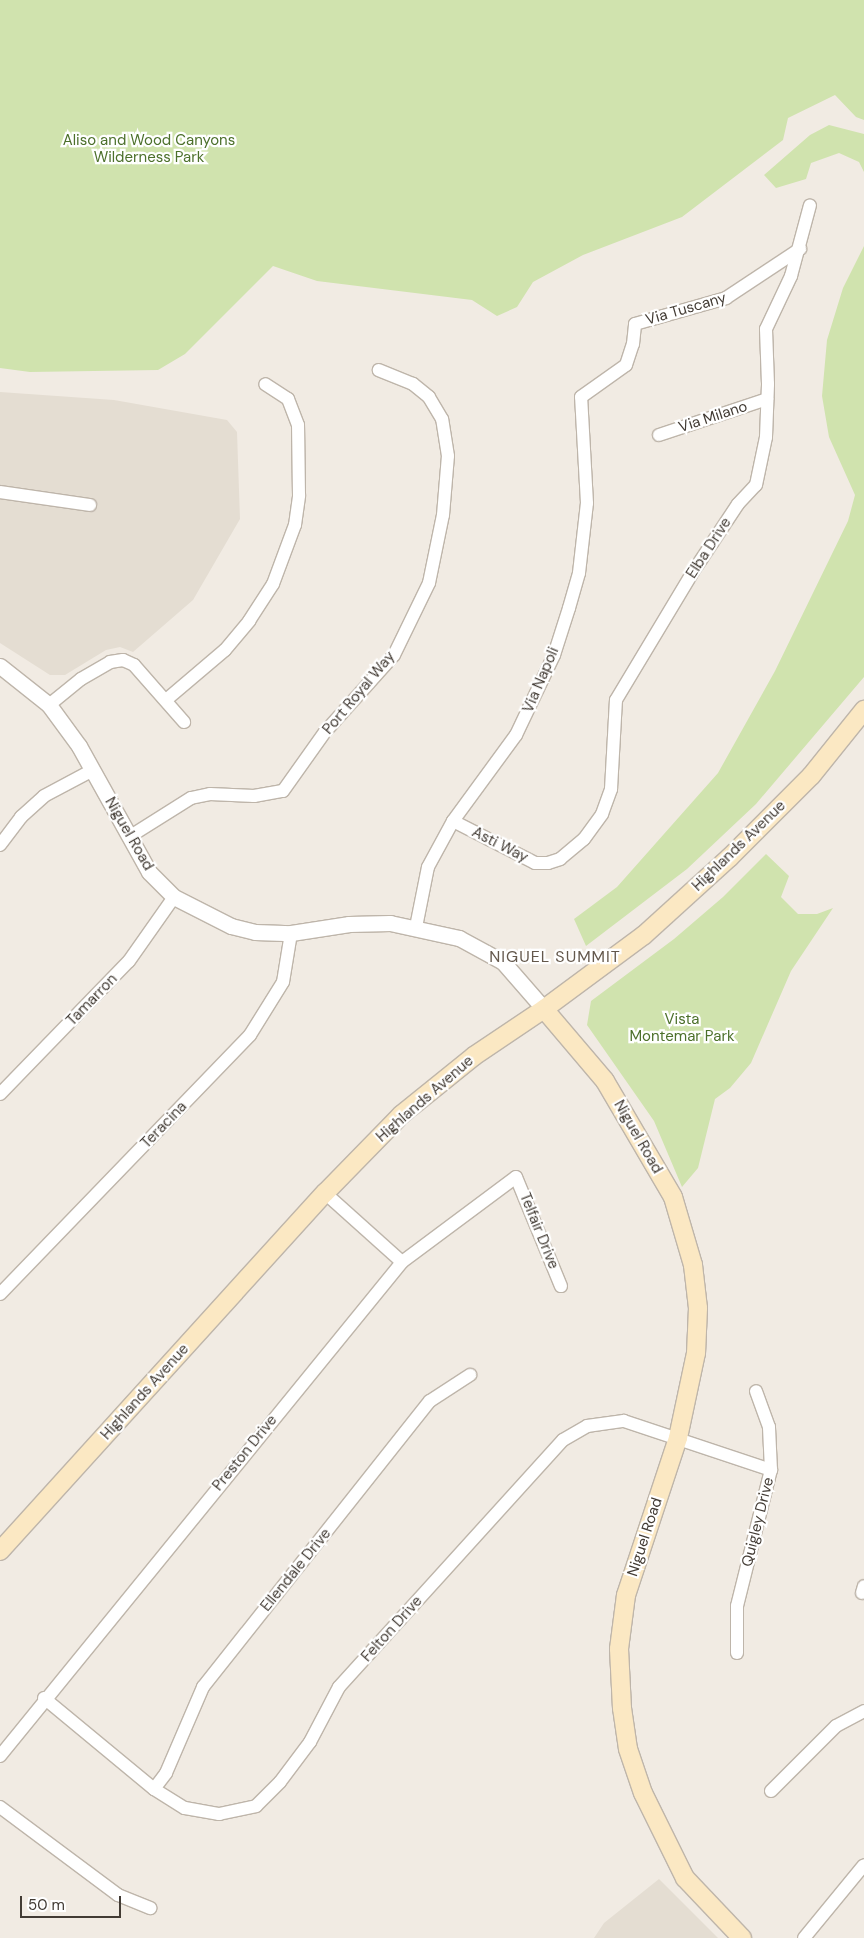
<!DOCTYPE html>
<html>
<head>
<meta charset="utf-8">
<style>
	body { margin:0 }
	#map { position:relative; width:864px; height:1938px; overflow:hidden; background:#f1ebe3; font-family:"DM Sans",sans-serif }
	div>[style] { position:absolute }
	.residential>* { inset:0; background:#e4ddd2 }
	.green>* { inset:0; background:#d0e3ae }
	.roads { filter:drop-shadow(1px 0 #beb5aa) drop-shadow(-1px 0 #beb5aa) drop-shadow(0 1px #beb5aa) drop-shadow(0 -1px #beb5aa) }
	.minor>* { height:12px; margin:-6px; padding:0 6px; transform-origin:6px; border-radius:6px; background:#fff }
	.tertiary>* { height:15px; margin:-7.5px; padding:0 7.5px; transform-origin:7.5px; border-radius:7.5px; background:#fff }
	.secondary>* { height:18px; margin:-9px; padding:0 9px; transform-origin:9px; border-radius:9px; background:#fbe8c3 }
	span { translate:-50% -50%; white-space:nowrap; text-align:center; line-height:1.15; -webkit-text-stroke:4.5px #fff; paint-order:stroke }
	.park-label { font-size:15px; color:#4c702b }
	.street-label { font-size:15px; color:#423b34 }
	.neighbourhood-label { font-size:16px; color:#64584c; letter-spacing:1px }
	.scale { position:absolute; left:20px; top:1896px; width:101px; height:22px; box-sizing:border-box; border:2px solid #423b34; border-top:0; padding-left:6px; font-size:15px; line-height:18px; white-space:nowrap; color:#423b34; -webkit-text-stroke:4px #fff; paint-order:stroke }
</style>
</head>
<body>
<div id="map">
	<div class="residential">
		<i style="clip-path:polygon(0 392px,114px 400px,227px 420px,237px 432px,240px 519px,193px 600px,133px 652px,120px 647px,106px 650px,65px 675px,50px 675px,0 643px)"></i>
		<i style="clip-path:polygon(659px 1879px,718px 1938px,594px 1938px,604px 1923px)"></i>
	</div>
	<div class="green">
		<i style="clip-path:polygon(0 0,864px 0,864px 120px,856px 117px,835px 95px,788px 118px,783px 140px,682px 217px,583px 255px,533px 282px,517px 307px,497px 316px,472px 300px,317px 281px,273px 266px,185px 354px,158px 370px,30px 372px,0 368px)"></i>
		<i style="clip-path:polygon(829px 125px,864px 134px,864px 172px,859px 162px,839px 153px,811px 163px,806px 179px,776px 188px,764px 175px,810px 135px)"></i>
		<i style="clip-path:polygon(864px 246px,864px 677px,756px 804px,687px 869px,586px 946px,574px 919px,617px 887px,718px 773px,775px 671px,848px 521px,855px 495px,829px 437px,822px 396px,827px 340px,843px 288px)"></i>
		<i style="clip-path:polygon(766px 854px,789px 876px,781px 897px,798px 914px,817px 914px,833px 908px,791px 971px,751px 1063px,730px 1088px,715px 1099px,698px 1168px,682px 1187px,654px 1121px,587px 1025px,591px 1001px,674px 939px,723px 897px)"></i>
	</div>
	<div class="roads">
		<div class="minor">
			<i style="left:659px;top:435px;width:114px;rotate:-18.4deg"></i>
			<i style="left:0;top:492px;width:91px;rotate:8.2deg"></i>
			<i style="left:166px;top:700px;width:77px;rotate:-40.3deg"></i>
			<i style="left:225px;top:650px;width:38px;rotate:-50deg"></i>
			<i style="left:249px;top:621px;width:44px;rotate:-57deg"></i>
			<i style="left:273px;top:584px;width:63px;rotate:-69.6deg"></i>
			<i style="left:295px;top:525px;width:30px;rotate:-82deg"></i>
			<i style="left:299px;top:495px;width:70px;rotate:-90.8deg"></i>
			<i style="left:298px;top:425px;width:28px;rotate:-111deg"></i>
			<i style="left:288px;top:399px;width:27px;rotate:-147deg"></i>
			<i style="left:49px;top:705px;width:41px;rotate:-39.1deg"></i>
			<i style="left:81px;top:679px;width:34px;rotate:-30deg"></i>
			<i style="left:110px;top:662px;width:13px;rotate:-9deg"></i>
			<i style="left:123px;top:660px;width:12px;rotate:24deg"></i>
			<i style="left:134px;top:665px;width:76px;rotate:48.7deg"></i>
			<i style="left:453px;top:821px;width:92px;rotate:27.1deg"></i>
			<i style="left:535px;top:863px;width:13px"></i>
			<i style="left:548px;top:863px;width:13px;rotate:-18deg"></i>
			<i style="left:560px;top:859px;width:31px;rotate:-40deg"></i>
			<i style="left:584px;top:839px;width:31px;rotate:-54deg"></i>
			<i style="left:602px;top:814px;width:27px;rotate:-70deg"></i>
			<i style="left:611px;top:789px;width:89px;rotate:-86.8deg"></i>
			<i style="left:616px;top:700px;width:146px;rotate:-59deg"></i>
			<i style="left:691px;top:575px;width:85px;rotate:-56.5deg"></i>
			<i style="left:738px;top:504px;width:26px;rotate:-47deg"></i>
			<i style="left:756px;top:485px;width:49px;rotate:-78.2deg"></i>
			<i style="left:766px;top:437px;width:53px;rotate:-87.8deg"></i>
			<i style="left:768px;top:384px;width:55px;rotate:-92.1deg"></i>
			<i style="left:766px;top:329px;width:59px;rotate:-64.7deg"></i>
			<i style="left:791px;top:276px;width:73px;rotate:-75deg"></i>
			<i style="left:129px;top:837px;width:73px;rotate:-32.2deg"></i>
			<i style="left:191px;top:798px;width:19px;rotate:-12deg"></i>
			<i style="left:210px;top:794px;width:44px;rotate:2.6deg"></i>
			<i style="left:254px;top:796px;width:29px;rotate:-10deg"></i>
			<i style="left:283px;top:791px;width:72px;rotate:-54.6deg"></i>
			<i style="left:325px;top:732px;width:103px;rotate:-48.1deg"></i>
			<i style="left:394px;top:655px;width:80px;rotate:-64.1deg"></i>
			<i style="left:429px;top:583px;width:69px;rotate:-78.4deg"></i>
			<i style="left:443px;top:515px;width:59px;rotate:-85.2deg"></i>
			<i style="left:448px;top:456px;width:37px;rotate:-99deg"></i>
			<i style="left:442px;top:419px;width:26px;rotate:-121deg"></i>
			<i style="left:429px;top:397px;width:21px;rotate:-141deg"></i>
			<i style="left:413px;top:384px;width:37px;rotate:-158deg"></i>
			<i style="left:0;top:845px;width:35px;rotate:-53deg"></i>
			<i style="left:21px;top:817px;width:31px;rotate:-42deg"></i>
			<i style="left:44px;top:796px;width:53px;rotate:-28deg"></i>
			<i style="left:416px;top:927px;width:61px;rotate:-78.7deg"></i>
			<i style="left:428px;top:867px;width:52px;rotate:-61.5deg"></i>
			<i style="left:453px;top:821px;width:107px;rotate:-53.8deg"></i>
			<i style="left:516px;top:735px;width:89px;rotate:-64.6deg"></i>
			<i style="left:554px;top:655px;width:49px;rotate:-72.3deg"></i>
			<i style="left:569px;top:608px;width:36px;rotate:-74deg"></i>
			<i style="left:579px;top:573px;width:70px;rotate:-83.5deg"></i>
			<i style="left:587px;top:503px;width:106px;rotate:-93.2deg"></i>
			<i style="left:581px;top:397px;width:55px;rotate:-35.4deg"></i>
			<i style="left:626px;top:365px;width:22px;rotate:-72deg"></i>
			<i style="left:633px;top:344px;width:20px;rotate:-84deg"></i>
			<i style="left:635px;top:324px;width:95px;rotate:-15.9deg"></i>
			<i style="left:726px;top:298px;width:89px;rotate:-33.5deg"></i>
			<i style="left:0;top:1094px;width:185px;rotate:-45.9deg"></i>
			<i style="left:129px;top:961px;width:78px;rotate:-54.9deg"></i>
			<i style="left:325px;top:1193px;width:103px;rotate:41.9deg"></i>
			<i style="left:0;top:1294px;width:360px;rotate:-46deg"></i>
			<i style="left:250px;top:1035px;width:62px;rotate:-58.1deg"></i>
			<i style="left:283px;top:982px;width:50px;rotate:-80.7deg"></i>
			<i style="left:862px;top:1593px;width:7px;rotate:-74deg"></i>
			<i style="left:737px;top:1653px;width:47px;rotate:-90deg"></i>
			<i style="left:737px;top:1606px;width:140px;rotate:-76deg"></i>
			<i style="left:771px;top:1470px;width:43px;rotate:-92.7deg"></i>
			<i style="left:769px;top:1427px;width:38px;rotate:-110deg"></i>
			<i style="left:44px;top:1698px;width:143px;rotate:39.6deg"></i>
			<i style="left:154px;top:1789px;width:36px;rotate:32deg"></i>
			<i style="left:185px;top:1808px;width:35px;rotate:10deg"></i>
			<i style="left:219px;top:1814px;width:38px;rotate:-12deg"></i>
			<i style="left:256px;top:1806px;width:34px;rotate:-45deg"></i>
			<i style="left:280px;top:1782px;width:50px;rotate:-53.1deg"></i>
			<i style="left:310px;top:1742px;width:62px;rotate:-62.2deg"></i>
			<i style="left:339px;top:1687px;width:333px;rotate:-47.8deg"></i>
			<i style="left:563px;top:1440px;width:28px;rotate:-30deg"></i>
			<i style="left:587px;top:1426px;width:37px;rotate:-8deg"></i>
			<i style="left:624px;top:1421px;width:155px;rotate:18.4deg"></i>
			<i style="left:0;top:1756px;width:637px;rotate:-50.86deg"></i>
			<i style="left:402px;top:1262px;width:142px;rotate:-36.7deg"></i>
			<i style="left:516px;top:1177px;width:118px;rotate:67.6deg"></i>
			<i style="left:154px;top:1789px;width:20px;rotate:-53deg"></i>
			<i style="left:166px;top:1773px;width:94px;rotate:-66.7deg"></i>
			<i style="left:203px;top:1687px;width:365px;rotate:-51.6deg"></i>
			<i style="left:430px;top:1401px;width:48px;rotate:-33deg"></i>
			<i style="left:771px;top:1791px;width:92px;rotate:-45deg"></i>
			<i style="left:836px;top:1726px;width:32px;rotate:-28deg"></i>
			<i style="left:0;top:1807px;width:147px;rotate:36.7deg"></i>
			<i style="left:118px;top:1895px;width:35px;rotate:22deg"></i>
			<i style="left:804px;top:1938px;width:94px;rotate:-50.6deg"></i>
		</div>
		<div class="tertiary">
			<i style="left:0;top:666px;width:63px;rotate:38.5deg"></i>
			<i style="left:49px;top:705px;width:51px;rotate:53.8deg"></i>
			<i style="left:79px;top:746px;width:144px;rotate:60.9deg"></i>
			<i style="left:149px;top:872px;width:35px;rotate:45deg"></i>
			<i style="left:174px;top:897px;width:64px;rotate:27deg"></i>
			<i style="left:231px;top:926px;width:25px;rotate:14deg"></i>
			<i style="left:255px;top:932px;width:36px;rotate:2deg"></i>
			<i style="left:291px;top:933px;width:59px;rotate:-8.8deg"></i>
			<i style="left:349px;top:924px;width:41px;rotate:-1.4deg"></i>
			<i style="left:390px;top:923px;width:71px;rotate:12.3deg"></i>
			<i style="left:459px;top:938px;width:50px;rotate:28.6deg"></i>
			<i style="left:503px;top:962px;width:62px;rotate:48.9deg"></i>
		</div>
		<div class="secondary">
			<i style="left:544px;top:1009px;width:94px;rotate:49.7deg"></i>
			<i style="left:605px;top:1081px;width:134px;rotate:59.6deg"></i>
			<i style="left:673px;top:1197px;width:71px;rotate:73.6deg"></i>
			<i style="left:693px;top:1265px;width:43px;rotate:83.4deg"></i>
			<i style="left:698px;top:1308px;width:45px;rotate:92.5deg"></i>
			<i style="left:696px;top:1353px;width:87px;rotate:102deg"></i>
			<i style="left:678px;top:1438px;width:165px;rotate:108.3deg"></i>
			<i style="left:626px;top:1595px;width:54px;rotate:97.4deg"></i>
			<i style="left:619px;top:1649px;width:59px;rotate:87.1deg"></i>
			<i style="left:622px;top:1708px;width:41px;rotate:81.7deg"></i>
			<i style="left:628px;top:1749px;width:46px;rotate:71.2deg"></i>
			<i style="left:643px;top:1793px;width:95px;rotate:63.7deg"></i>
			<i style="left:685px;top:1878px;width:83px;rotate:46.5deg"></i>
			<i style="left:0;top:1551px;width:484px;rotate:-47.8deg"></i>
			<i style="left:325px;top:1193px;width:109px;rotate:-45.7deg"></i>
			<i style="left:401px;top:1115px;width:94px;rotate:-38.9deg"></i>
			<i style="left:474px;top:1056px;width:84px;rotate:-33.9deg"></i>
			<i style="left:544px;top:1009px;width:124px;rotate:-36.5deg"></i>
			<i style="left:644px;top:935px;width:115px;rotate:-42.2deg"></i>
			<i style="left:729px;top:858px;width:116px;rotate:-45deg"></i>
			<i style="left:811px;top:776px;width:85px;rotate:-51.2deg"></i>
		</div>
	</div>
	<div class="park-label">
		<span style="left:149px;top:149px">Aliso and Wood Canyons<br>Wilderness Park</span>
		<span style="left:682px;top:1028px">Vista<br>Montemar Park</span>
	</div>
	<div class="street-label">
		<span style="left:686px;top:309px;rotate:-16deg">Via Tuscany</span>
		<span style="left:713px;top:417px;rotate:-18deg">Via Milano</span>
		<span style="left:709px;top:548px;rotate:-57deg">Elba Drive</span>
		<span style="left:541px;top:680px;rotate:-67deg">Via Napoli</span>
		<span style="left:359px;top:693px;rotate:-50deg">Port Royal Way</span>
		<span style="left:129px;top:834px;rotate:60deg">Niguel Road</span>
		<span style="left:500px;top:845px;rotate:27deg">Asti Way</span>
		<span style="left:739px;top:846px;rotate:-44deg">Highlands Avenue</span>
		<span style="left:92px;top:1000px;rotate:-46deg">Tamarron</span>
		<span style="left:425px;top:1099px;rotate:-41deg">Highlands Avenue</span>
		<span style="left:164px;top:1125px;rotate:-46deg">Teracina</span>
		<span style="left:638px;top:1137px;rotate:60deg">Niguel Road</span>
		<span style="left:539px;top:1231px;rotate:68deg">Telfair Drive</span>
		<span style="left:145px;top:1392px;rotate:-48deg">Highlands Avenue</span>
		<span style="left:245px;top:1453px;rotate:-51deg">Preston Drive</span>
		<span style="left:758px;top:1522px;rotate:-76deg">Quigley Drive</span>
		<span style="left:645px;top:1537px;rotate:-72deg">Niguel Road</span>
		<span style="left:296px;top:1570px;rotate:-51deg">Ellendale Drive</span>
		<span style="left:392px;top:1629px;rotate:-48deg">Felton Drive</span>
	</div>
	<div class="neighbourhood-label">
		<span style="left:555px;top:957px">NIGUEL SUMMIT</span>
	</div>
	<div class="scale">50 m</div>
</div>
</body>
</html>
